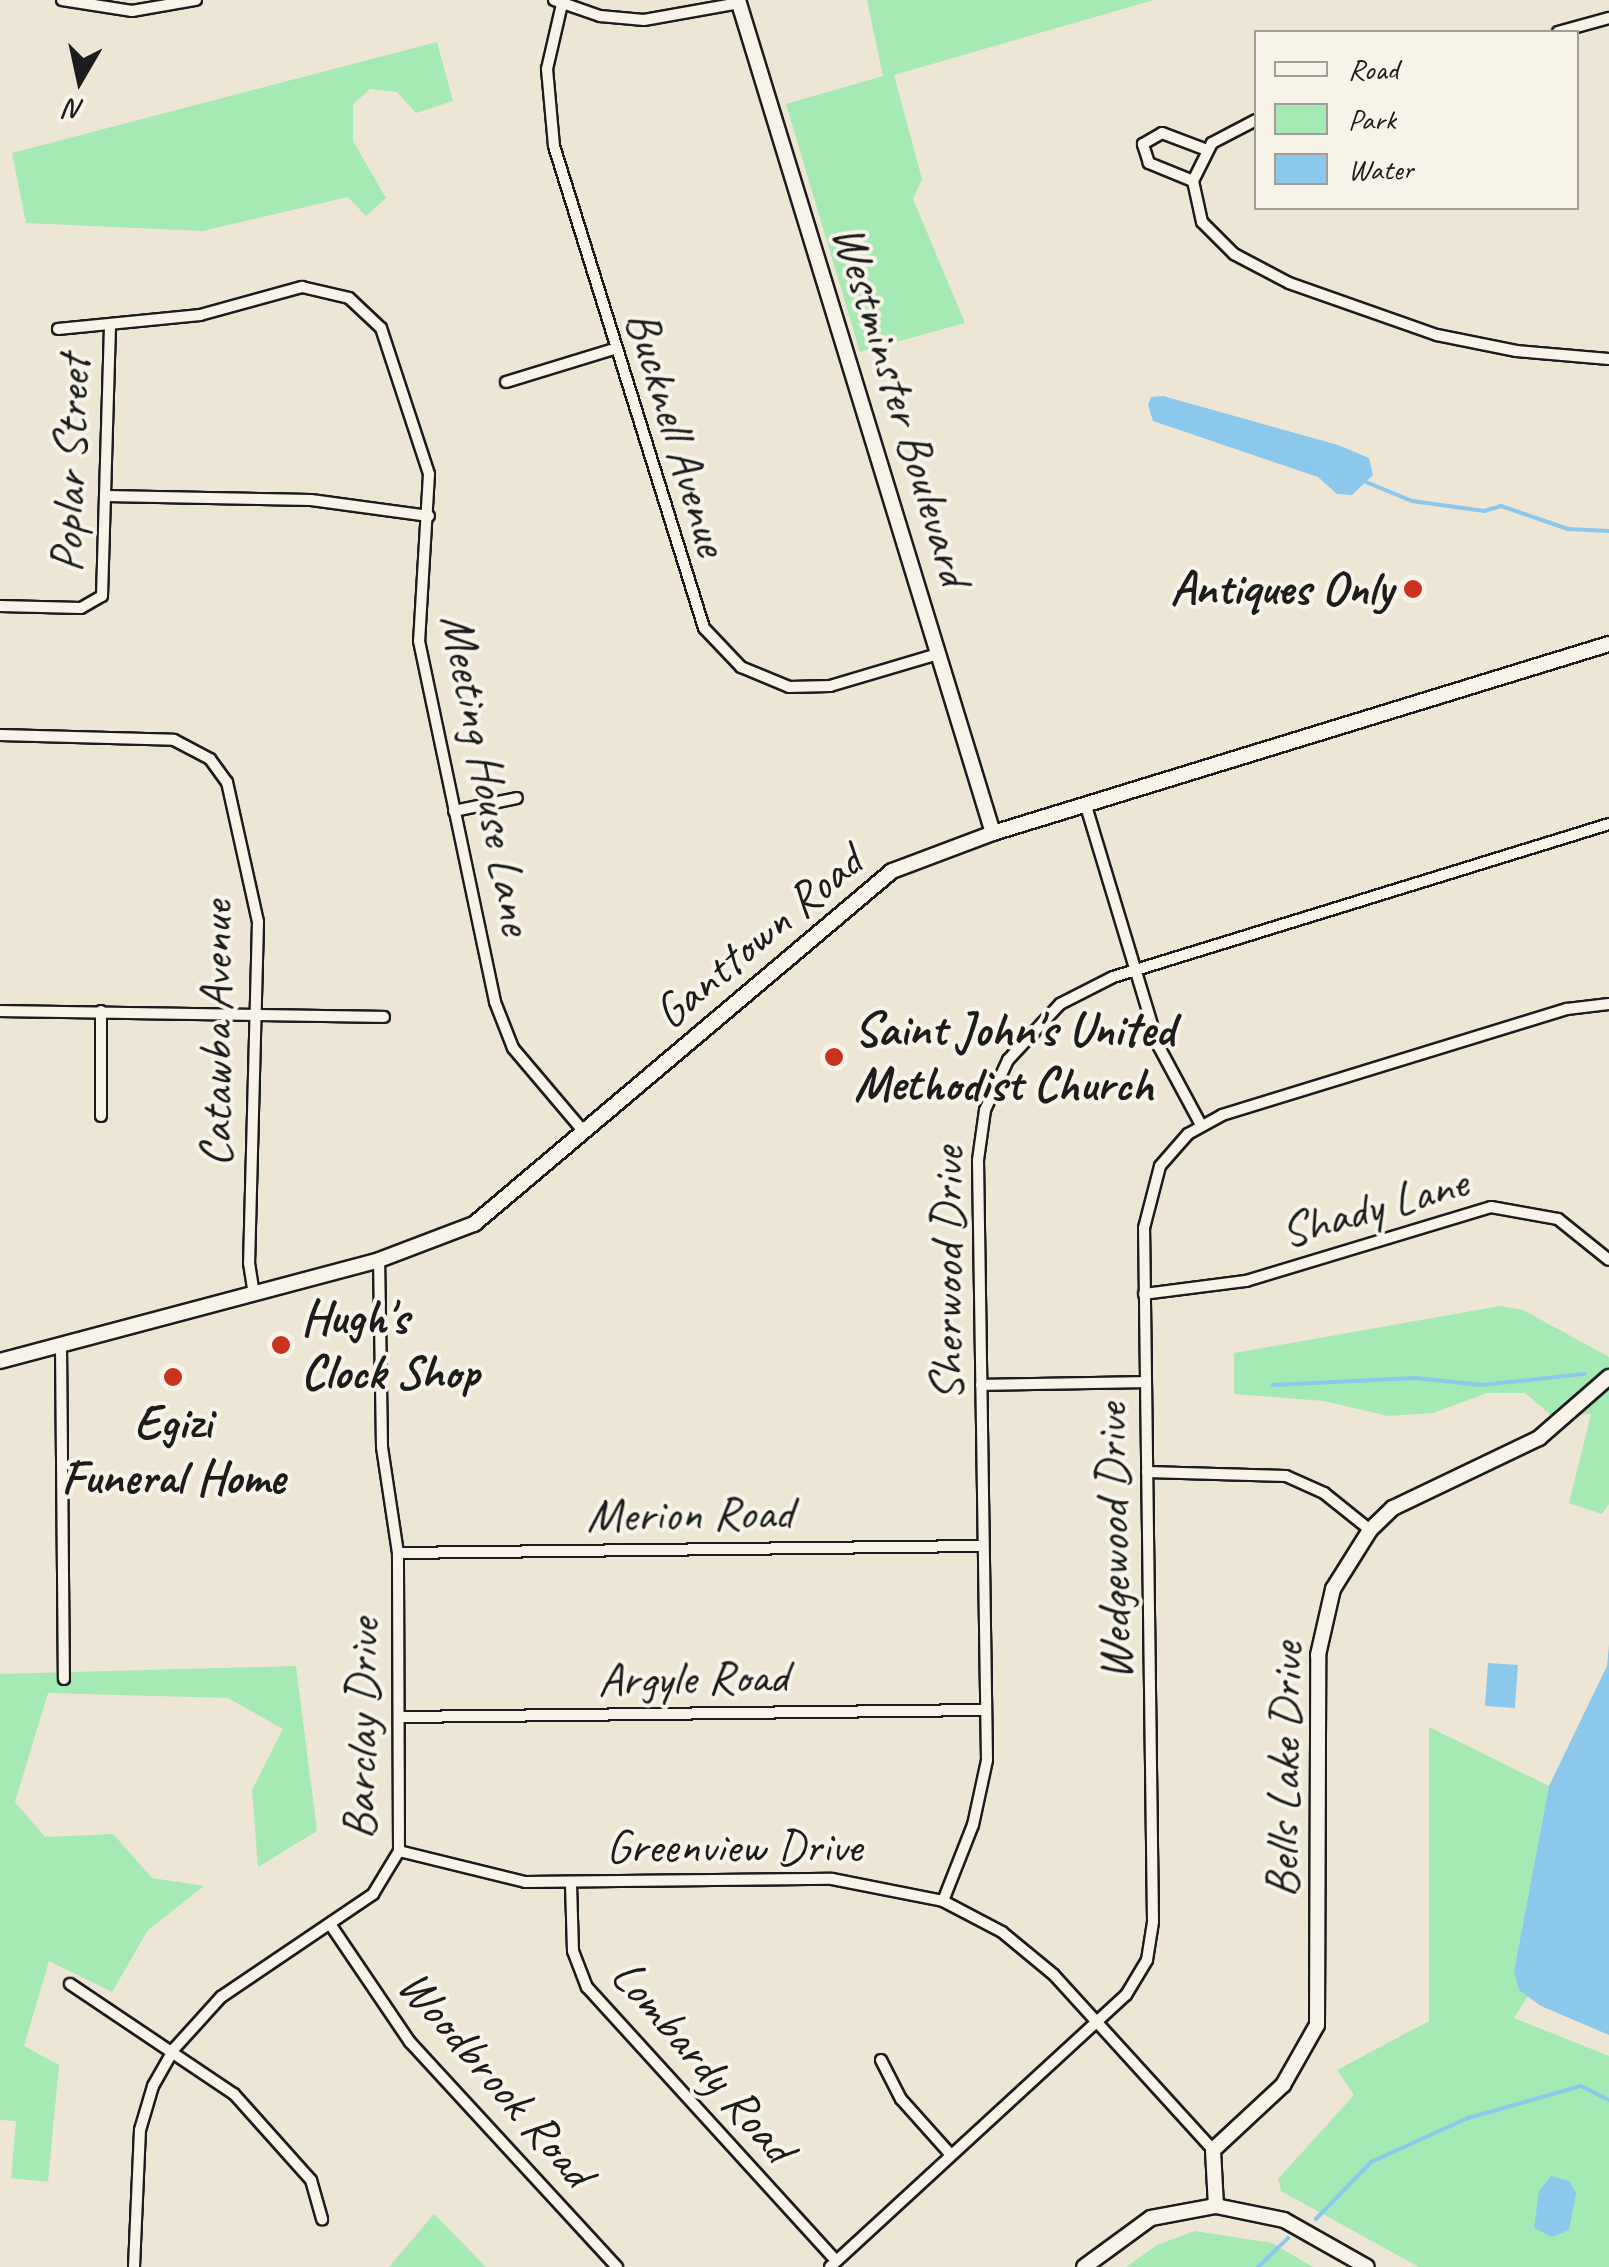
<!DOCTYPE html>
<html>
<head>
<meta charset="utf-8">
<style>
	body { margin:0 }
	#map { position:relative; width:1609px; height:2267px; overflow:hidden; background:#eee6d4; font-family:Caveat,sans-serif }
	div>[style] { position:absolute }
	.green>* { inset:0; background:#a5e9b4 }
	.water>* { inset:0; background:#8cc7ec; transform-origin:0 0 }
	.stream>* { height:4px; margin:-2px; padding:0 2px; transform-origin:2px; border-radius:2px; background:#8cc7ec }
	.roads { filter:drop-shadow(2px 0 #1c1c1c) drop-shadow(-2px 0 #1c1c1c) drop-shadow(0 2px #1c1c1c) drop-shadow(0 -2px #1c1c1c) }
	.street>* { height:10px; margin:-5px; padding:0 5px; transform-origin:5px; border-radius:5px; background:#f7f3e8 }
	.secondary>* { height:14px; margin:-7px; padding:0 7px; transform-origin:7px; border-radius:7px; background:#f7f3e8 }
	.dots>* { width:28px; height:28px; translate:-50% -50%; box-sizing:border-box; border:5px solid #f7f3e8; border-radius:50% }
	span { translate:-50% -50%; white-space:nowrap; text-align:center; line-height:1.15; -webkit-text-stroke:8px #f7f3e8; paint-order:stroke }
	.street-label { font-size:48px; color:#1c1c1c }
	.poi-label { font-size:48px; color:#1c1c1c; font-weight:700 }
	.right { translate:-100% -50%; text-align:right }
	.left { translate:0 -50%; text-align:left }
	.legend { position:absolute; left:1254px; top:30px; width:325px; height:180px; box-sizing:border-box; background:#f7f3e8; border:2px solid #9f9d96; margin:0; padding:12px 18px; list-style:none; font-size:30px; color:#1c1c1c }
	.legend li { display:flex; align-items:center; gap:20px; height:50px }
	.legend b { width:50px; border:2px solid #9f9d96 }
	.north { position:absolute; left:30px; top:30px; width:100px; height:100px; -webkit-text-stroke:8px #f7f3e8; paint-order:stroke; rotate:189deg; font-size:28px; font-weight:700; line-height:40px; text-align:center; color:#1c1c1c }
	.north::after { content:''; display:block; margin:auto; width:35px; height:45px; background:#1c1c1c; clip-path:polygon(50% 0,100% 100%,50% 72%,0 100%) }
</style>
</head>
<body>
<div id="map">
	<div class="green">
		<i style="clip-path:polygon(867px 0,1154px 0,894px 75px,922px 179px,913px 199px,965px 323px,860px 352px,786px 104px,883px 76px)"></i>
		<i style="clip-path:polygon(437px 42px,453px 101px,416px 113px,397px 92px,370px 89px,353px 104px,353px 141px,386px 198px,366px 216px,348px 197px,202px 231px,26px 223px,12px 153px)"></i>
		<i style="clip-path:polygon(1500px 1306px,1523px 1310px,1609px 1357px,1609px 1504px,1602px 1514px,1569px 1503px,1591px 1414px,1551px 1415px,1525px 1393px,1487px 1393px,1433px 1413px,1388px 1416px,1324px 1401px,1234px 1394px,1234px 1353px)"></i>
		<i style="clip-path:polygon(296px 1666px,317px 1831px,258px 1867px,252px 1790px,283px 1729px,228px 1698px,48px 1693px,15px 1802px,45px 1837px,113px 1834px,152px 1878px,204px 1886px,148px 1930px,112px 1992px,49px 1961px,24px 2046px,59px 2065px,48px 2182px,11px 2178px,16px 2121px,0 2120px,0 1674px)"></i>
		<i style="clip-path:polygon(1429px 1727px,1549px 1786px,1514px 1971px,1528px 1996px,1514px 2018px,1609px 2056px,1609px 2267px,1419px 2267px,1281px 2191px,1278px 2179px,1354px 2095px,1337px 2070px,1429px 2021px)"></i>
		<i style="clip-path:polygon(434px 2214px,486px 2267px,389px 2267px)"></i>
		<i style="clip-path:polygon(1195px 2231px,1272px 2243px,1313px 2267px,1126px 2267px,1157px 2245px)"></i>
	</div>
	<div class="water">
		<i style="clip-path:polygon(1163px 396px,1338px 445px,1369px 458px,1373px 475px,1352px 495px,1337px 494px,1318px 477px,1153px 421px,1148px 405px,1151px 397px)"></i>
		<i style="clip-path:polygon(1609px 1644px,1609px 2035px,1541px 2006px,1519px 1990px,1514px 1971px,1549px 1786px,1607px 1666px)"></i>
		<i style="left:1488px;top:1663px;width:30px;height:43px;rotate:4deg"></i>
		<i style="clip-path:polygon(1551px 2176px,1569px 2181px,1576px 2193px,1569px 2230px,1552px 2237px,1534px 2228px,1539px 2191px)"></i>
	</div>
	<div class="stream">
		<i style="left:1366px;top:482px;width:50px;rotate:22.4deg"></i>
		<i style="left:1412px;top:501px;width:73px;rotate:7.9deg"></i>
		<i style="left:1484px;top:511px;width:18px;rotate:-16deg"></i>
		<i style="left:1501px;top:506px;width:71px;rotate:18.9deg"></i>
		<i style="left:1568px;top:529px;width:41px;rotate:2.8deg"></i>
		<i style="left:1273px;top:1385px;width:142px;rotate:-2.8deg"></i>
		<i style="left:1415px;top:1378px;width:67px;rotate:6deg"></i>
		<i style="left:1482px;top:1385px;width:103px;rotate:-6.2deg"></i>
		<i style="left:1316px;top:2219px;width:79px;rotate:-46deg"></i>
		<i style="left:1371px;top:2162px;width:107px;rotate:-24.4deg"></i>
		<i style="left:1468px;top:2118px;width:117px;rotate:-15.8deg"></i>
		<i style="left:1581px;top:2086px;width:31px;rotate:27deg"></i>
		<i style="left:1258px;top:2267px;width:42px;rotate:-44deg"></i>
	</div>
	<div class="roads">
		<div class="street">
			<i style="left:62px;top:0;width:71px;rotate:8.9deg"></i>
			<i style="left:132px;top:11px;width:65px;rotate:-9.8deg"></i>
			<i style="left:554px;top:0;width:49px;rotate:19.2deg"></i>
			<i style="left:600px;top:16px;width:44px;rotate:5.2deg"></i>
			<i style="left:644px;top:20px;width:97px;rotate:-10.1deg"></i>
			<i style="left:562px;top:4px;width:67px;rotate:103deg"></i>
			<i style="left:547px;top:69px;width:77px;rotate:84.8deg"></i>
			<i style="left:554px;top:146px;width:505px;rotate:72.71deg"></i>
			<i style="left:704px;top:628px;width:54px;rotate:46.5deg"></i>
			<i style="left:741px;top:667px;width:52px;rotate:22.6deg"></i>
			<i style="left:789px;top:687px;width:41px;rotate:-1.4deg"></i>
			<i style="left:830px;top:686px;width:113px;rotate:-16.5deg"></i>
			<i style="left:1558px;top:32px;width:53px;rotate:-15.4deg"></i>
			<i style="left:1256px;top:120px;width:50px;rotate:152.4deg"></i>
			<i style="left:1212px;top:143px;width:42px;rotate:116.6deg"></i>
			<i style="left:1193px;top:181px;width:42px;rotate:77.6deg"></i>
			<i style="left:1202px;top:222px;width:45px;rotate:45deg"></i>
			<i style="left:1234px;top:254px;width:62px;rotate:27.8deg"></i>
			<i style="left:1289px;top:283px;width:157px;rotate:19.4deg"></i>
			<i style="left:1437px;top:335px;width:81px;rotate:11.4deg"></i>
			<i style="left:1516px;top:351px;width:93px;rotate:4.9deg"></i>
			<i style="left:1193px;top:181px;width:48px;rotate:-157.8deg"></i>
			<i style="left:1149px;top:163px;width:20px;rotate:-108deg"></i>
			<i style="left:1143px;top:144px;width:22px;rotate:-30deg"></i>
			<i style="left:1162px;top:133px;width:48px;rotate:20.7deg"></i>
			<i style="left:58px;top:329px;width:143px;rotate:-5.6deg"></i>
			<i style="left:200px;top:315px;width:106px;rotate:-15.4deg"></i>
			<i style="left:302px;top:287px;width:48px;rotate:13.2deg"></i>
			<i style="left:349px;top:298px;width:44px;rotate:43.2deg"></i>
			<i style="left:381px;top:328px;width:154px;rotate:71.8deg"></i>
			<i style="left:429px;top:474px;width:167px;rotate:93.4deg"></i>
			<i style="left:419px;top:641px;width:369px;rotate:78.1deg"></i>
			<i style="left:495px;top:1002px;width:49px;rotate:68.6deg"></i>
			<i style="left:513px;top:1048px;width:110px;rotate:49.8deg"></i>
			<i style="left:506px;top:382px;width:113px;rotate:-17deg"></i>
			<i style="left:106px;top:496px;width:205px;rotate:1.1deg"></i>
			<i style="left:311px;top:500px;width:119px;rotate:7.7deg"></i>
			<i style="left:0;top:606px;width:81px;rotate:1.4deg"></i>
			<i style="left:81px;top:608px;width:24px;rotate:-30deg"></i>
			<i style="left:102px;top:596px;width:268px;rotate:-88.3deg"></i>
			<i style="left:0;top:735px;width:174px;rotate:1.6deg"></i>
			<i style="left:174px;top:740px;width:41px;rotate:27.8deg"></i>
			<i style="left:210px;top:759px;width:29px;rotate:54deg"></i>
			<i style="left:227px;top:782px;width:143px;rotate:77.5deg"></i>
			<i style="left:258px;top:922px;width:341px;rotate:91.5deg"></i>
			<i style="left:249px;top:1263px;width:30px;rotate:81deg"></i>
			<i style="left:1086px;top:806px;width:250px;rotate:73.2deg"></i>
			<i style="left:1158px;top:1045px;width:91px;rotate:61.7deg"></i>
			<i style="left:454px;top:811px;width:64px;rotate:-11.7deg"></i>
			<i style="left:0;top:1011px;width:384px;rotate:0.9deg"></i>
			<i style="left:101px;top:1116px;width:105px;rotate:-90deg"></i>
			<i style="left:1144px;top:1294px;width:103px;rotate:-7.3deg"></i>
			<i style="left:1246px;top:1281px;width:256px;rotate:-16.8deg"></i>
			<i style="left:1491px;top:1207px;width:68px;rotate:10.2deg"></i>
			<i style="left:1558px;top:1219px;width:65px;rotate:38.8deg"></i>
			<i style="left:61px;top:1345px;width:334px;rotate:89.5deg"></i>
			<i style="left:981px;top:1385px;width:164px;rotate:-1deg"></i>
			<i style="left:1147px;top:1472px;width:139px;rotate:1.6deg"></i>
			<i style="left:1286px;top:1476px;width:42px;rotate:24.1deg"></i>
			<i style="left:1324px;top:1493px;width:59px;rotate:38.8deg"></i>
			<i style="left:398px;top:1553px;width:584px;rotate:-0.69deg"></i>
			<i style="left:402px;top:1717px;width:583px;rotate:-0.69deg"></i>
			<i style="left:399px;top:1851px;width:130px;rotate:13.8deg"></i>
			<i style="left:525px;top:1882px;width:307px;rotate:-0.6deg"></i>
			<i style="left:832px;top:1879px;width:113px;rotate:11.2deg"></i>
			<i style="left:943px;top:1901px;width:67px;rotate:27.7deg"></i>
			<i style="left:1002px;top:1932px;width:67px;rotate:39.6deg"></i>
			<i style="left:1054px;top:1975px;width:236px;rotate:47.7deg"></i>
			<i style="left:571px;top:1884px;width:67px;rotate:88.3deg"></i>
			<i style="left:573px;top:1951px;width:39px;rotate:69deg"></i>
			<i style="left:587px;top:1987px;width:370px;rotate:47.7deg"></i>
			<i style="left:943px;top:1901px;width:82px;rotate:-68.5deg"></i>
			<i style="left:973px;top:1825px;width:66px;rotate:-77.8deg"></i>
			<i style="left:987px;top:1760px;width:600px;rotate:-90.86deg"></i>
			<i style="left:978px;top:1160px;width:50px;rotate:-82deg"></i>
			<i style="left:985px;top:1110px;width:55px;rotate:-65.3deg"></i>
			<i style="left:1008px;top:1060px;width:76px;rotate:-47.1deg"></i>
			<i style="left:1060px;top:1004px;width:59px;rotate:-27deg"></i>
			<i style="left:1113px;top:977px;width:519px;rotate:-17.14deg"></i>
			<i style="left:332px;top:1927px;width:139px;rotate:55.9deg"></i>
			<i style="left:410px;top:2042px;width:306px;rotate:47.4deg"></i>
			<i style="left:70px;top:1984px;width:197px;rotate:33.9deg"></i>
			<i style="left:234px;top:2094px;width:115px;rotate:48.2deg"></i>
			<i style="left:311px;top:2180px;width:41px;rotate:74.2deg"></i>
			<i style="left:881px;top:2060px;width:44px;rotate:62.9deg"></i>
			<i style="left:901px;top:2099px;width:75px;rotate:48.2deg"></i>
			<i style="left:134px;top:2267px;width:137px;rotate:-87.5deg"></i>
			<i style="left:140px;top:2130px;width:46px;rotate:-73.5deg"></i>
			<i style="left:153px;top:2086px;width:43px;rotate:-60.4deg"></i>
			<i style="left:174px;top:2049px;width:70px;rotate:-47.9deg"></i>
			<i style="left:221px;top:1997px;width:184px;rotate:-34.1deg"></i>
			<i style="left:373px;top:1894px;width:50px;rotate:-58.8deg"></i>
			<i style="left:399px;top:1851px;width:298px;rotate:-90.2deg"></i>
			<i style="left:398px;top:1553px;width:107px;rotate:-98.6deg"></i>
			<i style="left:382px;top:1447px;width:187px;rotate:-90.9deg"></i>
			<i style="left:830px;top:2267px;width:402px;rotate:-42.6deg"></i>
			<i style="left:1126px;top:1995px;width:41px;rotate:-59deg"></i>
			<i style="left:1147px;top:1960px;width:39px;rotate:-81deg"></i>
			<i style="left:1153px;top:1921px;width:693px;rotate:-90.74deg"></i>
			<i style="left:1144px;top:1228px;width:64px;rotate:-75.5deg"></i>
			<i style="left:1160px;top:1166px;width:43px;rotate:-48.8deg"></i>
			<i style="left:1188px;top:1134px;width:39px;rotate:-29deg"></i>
			<i style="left:1222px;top:1115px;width:361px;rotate:-17.1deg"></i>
			<i style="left:1567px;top:1009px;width:42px;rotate:-6.8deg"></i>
		</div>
		<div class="secondary">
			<i style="left:738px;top:0;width:871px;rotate:72.98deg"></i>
			<i style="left:0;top:1361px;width:392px;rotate:-14.9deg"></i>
			<i style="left:379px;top:1260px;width:102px;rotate:-20.8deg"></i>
			<i style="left:474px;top:1224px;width:547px;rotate:-40.18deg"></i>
			<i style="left:892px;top:871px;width:108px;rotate:-20.6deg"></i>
			<i style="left:993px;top:833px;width:644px;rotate:-17.06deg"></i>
			<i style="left:1216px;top:2206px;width:56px;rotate:-93.1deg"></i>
			<i style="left:1213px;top:2150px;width:96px;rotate:-42.9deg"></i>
			<i style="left:1283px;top:2085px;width:69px;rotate:-60.5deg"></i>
			<i style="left:1317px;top:2025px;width:370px;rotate:-89.8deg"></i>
			<i style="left:1318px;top:1655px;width:68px;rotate:-77.2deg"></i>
			<i style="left:1333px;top:1589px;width:70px;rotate:-57.9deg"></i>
			<i style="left:1370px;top:1530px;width:32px;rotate:-44deg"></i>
			<i style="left:1393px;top:1508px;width:162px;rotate:-25.6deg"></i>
			<i style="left:1539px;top:1438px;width:93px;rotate:-41.1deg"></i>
			<i style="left:1084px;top:2267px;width:83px;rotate:-36.2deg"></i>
			<i style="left:1151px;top:2218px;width:66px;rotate:-10.5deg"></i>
			<i style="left:1216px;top:2206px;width:69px;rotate:11.6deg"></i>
			<i style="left:1284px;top:2220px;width:95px;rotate:29.5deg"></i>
		</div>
	</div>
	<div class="dots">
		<i style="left:1413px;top:589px;background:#c8321e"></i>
		<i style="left:834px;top:1057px;background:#c8321e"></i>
		<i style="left:281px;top:1345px;background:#c8321e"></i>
		<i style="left:173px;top:1377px;background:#c8321e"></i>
	</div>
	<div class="street-label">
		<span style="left:902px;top:405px;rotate:73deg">Westminster Boulevard</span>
		<span style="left:677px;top:433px;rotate:73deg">Bucknell Avenue</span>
		<span style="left:70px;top:464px;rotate:-88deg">Poplar Street</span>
		<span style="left:487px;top:774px;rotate:79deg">Meeting House Lane</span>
		<span style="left:758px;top:937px;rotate:-40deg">Ganttown Road</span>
		<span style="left:216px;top:1034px;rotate:-90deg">Catawba Avenue</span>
		<span style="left:1374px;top:1207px;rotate:-16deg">Shady Lane</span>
		<span style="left:947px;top:1274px;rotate:-90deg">Sherwood Drive</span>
		<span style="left:690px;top:1514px;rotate:-1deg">Merion Road</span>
		<span style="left:1113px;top:1542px;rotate:-91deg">Wedgewood Drive</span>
		<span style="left:693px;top:1678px;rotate:-1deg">Argyle Road</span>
		<span style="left:361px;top:1729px;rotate:-89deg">Barclay Drive</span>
		<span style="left:1284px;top:1770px;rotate:-89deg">Bells Lake Drive</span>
		<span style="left:734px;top:1847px">Greenview Drive</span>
		<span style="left:703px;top:2061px;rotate:49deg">Lombardy Road</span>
		<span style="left:496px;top:2078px;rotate:49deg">Woodbrook Road</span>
	</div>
	<div class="poi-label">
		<span class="right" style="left:1393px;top:589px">Antiques Only</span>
		<span class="left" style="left:854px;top:1057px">Saint John's United<br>Methodist Church</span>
		<span class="left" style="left:301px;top:1345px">Hugh's<br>Clock Shop</span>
		<span style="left:173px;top:1450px">Egizi<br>Funeral Home</span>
	</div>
	<ul class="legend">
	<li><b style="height:12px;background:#f7f3e8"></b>Road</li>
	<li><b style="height:28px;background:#a5e9b4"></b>Park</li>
	<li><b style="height:28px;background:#8cc7ec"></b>Water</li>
	</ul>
	<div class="north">N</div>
</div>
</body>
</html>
